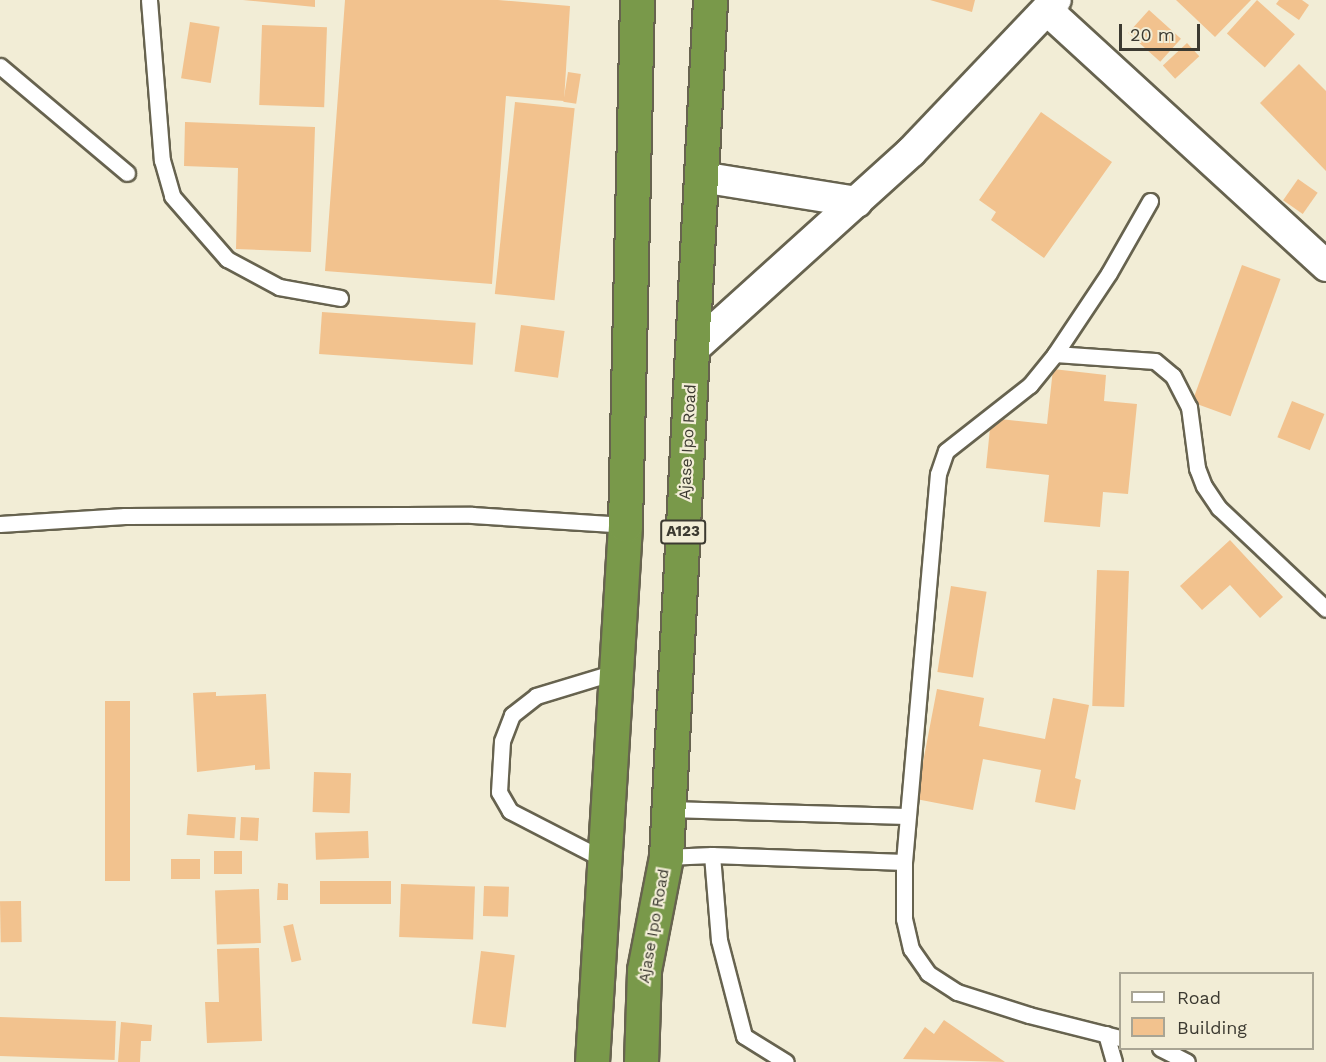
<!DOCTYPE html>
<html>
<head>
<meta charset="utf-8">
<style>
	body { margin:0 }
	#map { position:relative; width:1326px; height:1062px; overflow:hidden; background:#f2edd6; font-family:"Work Sans",sans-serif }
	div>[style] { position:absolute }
	.building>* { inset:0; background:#f2c28e; transform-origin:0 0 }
	.roads { filter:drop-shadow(2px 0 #67634f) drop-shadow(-2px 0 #67634f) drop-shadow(0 2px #67634f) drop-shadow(0 -2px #67634f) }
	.lane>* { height:15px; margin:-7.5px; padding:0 7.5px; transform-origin:7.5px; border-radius:7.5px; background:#fff }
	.street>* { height:30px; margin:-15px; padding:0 15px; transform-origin:15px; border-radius:15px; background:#fff }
	.highway>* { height:33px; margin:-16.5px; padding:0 16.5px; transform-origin:16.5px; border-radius:16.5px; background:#79994a }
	span { translate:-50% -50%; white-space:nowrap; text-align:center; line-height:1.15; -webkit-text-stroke:4.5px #f2edd6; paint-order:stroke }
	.shield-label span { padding:2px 4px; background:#f2edd6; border:2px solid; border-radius:4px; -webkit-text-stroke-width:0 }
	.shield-label { font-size:15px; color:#3c3a31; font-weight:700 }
	.street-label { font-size:16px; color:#3c3a31 }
	.legend { position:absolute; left:1119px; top:972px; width:195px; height:78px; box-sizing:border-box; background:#f2edd6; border:2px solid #a9a594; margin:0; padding:8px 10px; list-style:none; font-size:18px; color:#3c3a31 }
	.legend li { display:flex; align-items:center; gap:12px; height:30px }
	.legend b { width:30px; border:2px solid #a9a594 }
	.scale { position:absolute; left:1119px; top:24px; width:81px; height:27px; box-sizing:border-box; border:3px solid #3c3a31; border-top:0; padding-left:8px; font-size:18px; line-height:21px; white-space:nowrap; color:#3c3a31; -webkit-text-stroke:4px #f2edd6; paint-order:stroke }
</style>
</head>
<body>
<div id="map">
	<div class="building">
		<i style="clip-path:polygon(243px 0,315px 0,315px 7px)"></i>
		<i style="clip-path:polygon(345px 0,498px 0,570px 6px,564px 101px,506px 96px,492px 284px,325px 271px)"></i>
		<i style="clip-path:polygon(930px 0,975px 0,972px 12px)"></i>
		<i style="clip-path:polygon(1176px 0,1251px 0,1215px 37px)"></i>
		<i style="left:1257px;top:0;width:51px;height:45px;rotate:42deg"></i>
		<i style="clip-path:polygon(1279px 0,1302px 0,1309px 5px,1299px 20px,1276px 4px)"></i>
		<i style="left:1149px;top:10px;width:43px;height:31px;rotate:42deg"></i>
		<i style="left:190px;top:22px;width:30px;height:57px;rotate:9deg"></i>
		<i style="left:262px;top:25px;width:65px;height:80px;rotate:2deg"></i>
		<i style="left:1187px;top:43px;width:18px;height:33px;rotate:47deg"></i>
		<i style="clip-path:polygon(1299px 64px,1326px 91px,1326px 171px,1260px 103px)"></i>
		<i style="left:568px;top:72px;width:13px;height:30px;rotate:9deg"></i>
		<i style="left:515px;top:102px;width:60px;height:193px;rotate:6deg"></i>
		<i style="clip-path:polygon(1041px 112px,1112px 162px,1044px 258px,991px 220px,996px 212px,979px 200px)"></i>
		<i style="clip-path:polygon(185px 122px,315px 127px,311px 252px,236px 249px,238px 168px,184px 166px)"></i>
		<i style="left:1298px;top:179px;width:24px;height:26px;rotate:35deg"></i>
		<i style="left:1242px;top:265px;width:41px;height:146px;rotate:20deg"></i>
		<i style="left:322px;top:312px;width:154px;height:42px;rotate:4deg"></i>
		<i style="left:521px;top:325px;width:44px;height:47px;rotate:8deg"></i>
		<i style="clip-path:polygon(1053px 369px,1106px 375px,1104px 401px,1137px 404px,1128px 494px,1103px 492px,1100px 527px,1044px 522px,1049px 475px,986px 468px,991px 418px,1047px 424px)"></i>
		<i style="left:1292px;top:401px;width:35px;height:39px;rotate:22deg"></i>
		<i style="clip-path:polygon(1230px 540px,1283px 597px,1260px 618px,1230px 585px,1202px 610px,1180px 586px)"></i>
		<i style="left:1097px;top:570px;width:32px;height:136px;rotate:2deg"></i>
		<i style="left:951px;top:586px;width:36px;height:87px;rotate:9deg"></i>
		<i style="clip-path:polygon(937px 689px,984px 698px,979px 726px,1045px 739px,1053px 698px,1089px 705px,1075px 778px,1081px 780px,1075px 810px,1035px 802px,1041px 770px,983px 759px,973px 810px,916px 799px)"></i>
		<i style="clip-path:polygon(216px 692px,216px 696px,266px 694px,270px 769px,255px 770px,255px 765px,197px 772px,193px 693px)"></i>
		<i style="left:105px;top:701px;width:25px;height:180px"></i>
		<i style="left:314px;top:772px;width:37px;height:40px;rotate:2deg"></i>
		<i style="left:188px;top:814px;width:48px;height:21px;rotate:4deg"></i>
		<i style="left:241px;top:817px;width:18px;height:23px;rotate:3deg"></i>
		<i style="left:368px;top:831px;width:27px;height:53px;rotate:88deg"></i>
		<i style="left:214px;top:851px;width:28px;height:23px"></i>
		<i style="left:171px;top:859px;width:29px;height:20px"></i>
		<i style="left:391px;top:881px;width:23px;height:71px;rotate:90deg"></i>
		<i style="clip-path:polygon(278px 883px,288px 884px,288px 900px,277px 900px)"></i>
		<i style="left:401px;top:884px;width:74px;height:53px;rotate:2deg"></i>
		<i style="left:484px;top:886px;width:25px;height:30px;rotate:2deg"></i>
		<i style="left:259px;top:889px;width:54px;height:44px;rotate:88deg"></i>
		<i style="left:21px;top:901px;width:41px;height:21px;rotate:89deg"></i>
		<i style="left:293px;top:924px;width:37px;height:10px;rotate:77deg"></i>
		<i style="clip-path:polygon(259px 948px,262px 1041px,207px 1043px,205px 1002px,219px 1002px,217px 949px)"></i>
		<i style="left:481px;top:951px;width:34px;height:73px;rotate:7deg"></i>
		<i style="left:0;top:1017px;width:116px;height:39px;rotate:2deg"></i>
		<i style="clip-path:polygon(944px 1020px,1005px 1062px,903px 1059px,925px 1027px,934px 1034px)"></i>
		<i style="clip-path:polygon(121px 1022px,152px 1025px,151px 1041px,141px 1041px,140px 1062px,118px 1062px)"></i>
	</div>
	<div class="roads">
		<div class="lane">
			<i style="left:149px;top:0;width:161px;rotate:85.4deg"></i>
			<i style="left:162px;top:160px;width:37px;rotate:74deg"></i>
			<i style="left:172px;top:196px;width:84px;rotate:48.9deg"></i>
			<i style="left:227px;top:259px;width:59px;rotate:28.3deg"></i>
			<i style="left:279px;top:287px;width:62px;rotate:10.2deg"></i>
			<i style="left:0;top:66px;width:166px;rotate:40.1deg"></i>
			<i style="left:1055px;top:354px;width:100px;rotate:4deg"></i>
			<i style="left:1155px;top:361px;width:23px;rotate:40deg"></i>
			<i style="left:1173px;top:376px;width:35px;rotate:63deg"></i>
			<i style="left:1189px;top:407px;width:62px;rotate:82.5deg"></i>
			<i style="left:1197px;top:468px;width:19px;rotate:69deg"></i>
			<i style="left:1204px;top:486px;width:27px;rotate:56deg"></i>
			<i style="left:1219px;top:508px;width:147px;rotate:43.3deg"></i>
			<i style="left:0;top:524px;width:125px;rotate:-3.7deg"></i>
			<i style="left:125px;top:516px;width:347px;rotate:-0.2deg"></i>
			<i style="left:472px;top:515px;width:153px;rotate:3.7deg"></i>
			<i style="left:668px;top:809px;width:239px;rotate:1.7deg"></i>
			<i style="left:712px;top:855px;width:85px;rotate:85.3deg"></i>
			<i style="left:719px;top:940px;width:99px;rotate:75.4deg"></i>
			<i style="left:744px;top:1036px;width:49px;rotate:31.8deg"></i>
			<i style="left:666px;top:857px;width:46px;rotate:-2.5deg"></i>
			<i style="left:712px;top:855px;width:192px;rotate:2.1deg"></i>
			<i style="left:603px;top:859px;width:105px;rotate:-152.7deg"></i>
			<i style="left:510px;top:811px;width:22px;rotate:-120deg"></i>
			<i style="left:499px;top:792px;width:51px;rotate:-86.6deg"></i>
			<i style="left:502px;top:741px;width:28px;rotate:-69deg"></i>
			<i style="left:512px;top:715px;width:31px;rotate:-38deg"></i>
			<i style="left:536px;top:696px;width:83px;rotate:-16.9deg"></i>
			<i style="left:1106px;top:1034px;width:29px;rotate:74deg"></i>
			<i style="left:1120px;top:1038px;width:94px;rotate:-165.8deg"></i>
			<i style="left:1029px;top:1015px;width:76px;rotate:-162.3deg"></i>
			<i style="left:957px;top:992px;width:35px;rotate:-147deg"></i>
			<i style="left:928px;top:973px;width:29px;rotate:-125deg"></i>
			<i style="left:911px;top:949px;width:31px;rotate:-103deg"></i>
			<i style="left:904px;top:919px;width:57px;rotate:-90deg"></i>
			<i style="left:904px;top:862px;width:389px;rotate:-85deg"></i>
			<i style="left:938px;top:474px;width:24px;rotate:-71deg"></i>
			<i style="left:946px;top:451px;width:107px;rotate:-38.2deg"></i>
			<i style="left:1030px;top:385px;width:40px;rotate:-51deg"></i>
			<i style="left:1055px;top:354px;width:97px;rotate:-56.3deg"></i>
			<i style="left:1109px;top:273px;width:83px;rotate:-60.3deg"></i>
			<i style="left:1160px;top:1048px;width:30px;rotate:27deg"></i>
		</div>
		<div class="street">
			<i style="left:1047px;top:10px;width:379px;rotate:42.5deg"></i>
			<i style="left:701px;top:177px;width:158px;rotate:9.1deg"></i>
			<i style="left:693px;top:349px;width:294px;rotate:-42.1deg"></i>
			<i style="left:911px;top:152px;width:210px;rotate:-46.4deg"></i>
		</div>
		<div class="highway">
			<i style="left:592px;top:1062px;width:538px;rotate:-86.48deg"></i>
			<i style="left:625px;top:525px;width:525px;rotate:-88.69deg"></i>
			<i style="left:641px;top:1062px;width:92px;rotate:-88.1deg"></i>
			<i style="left:644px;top:970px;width:115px;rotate:-79deg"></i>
			<i style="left:666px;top:857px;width:858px;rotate:-87.06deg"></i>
		</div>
	</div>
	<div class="shield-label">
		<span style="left:683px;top:532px">A123</span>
	</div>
	<div class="street-label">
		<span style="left:688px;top:442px;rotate:-87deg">Ajase Ipo Road</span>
		<span style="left:654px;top:926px;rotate:-80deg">Ajase Ipo Road</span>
	</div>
	<ul class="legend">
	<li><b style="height:8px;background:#fff"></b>Road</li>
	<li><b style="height:16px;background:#f2c28e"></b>Building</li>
	</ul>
	<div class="scale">20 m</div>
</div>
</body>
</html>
